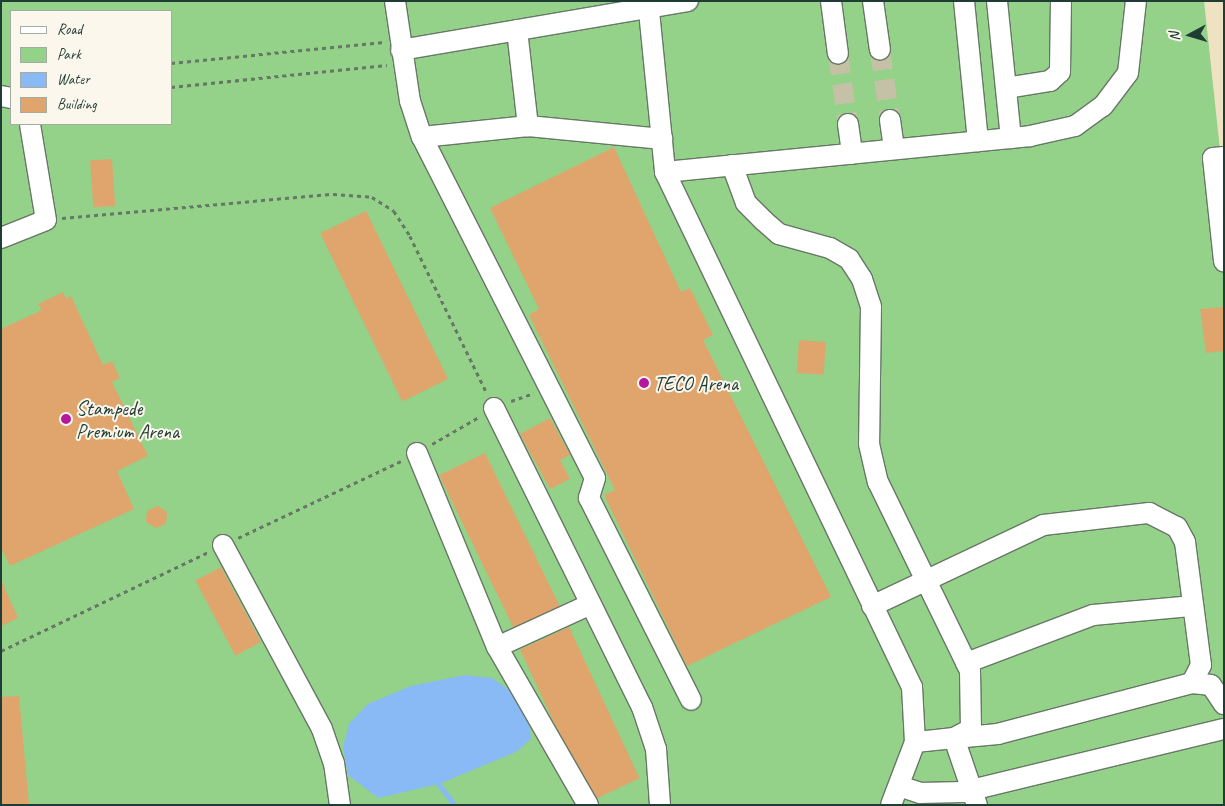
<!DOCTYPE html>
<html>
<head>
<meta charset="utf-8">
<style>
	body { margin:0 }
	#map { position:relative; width:1225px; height:806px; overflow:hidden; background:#eee2c3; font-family:Caveat,sans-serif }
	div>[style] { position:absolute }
	.green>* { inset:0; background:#93d288 }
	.water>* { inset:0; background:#89baf5 }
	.stream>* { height:4.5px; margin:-2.25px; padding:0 2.25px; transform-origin:2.25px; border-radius:2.25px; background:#89baf5 }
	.building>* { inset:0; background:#dfa56d; transform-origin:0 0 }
	.minor-tunnel>* { height:20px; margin-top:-10px; transform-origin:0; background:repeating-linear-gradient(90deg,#c5c1a6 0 20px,transparent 0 30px) }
	.path>* { height:2.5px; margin-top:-1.25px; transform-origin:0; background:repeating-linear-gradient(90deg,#677766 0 4px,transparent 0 8px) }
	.roads { filter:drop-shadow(1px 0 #677766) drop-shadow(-1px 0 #677766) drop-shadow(0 1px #677766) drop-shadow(0 -1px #677766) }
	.minor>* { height:20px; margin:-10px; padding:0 10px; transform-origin:10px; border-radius:10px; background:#fff }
	.dots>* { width:14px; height:14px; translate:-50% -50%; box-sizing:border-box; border:2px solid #fbf7ec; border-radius:50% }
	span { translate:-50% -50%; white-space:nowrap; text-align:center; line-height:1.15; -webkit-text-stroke:4px #fbf7ec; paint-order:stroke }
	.poi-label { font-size:20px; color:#1f3d34 }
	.left { translate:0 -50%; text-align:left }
	.frame { position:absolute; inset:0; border:2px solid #1f3d34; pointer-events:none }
	.legend { position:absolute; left:10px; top:10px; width:162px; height:115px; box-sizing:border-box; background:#fbf7ec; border:1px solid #a3ada2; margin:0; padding:6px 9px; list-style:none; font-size:15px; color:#1f3d34 }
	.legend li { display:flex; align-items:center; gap:10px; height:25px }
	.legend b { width:25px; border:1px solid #a3ada2 }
	.north { position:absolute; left:1165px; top:10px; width:50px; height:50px; -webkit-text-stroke:4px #fbf7ec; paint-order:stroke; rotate:264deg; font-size:14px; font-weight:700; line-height:20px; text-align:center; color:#1f3d34 }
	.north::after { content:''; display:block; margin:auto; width:18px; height:22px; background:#1f3d34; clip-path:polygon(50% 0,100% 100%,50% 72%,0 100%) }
</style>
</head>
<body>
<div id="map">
	<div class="green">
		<i style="clip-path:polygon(evenodd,1px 1px,1204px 1px,1224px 187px,1224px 805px,1px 805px,1px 1px,11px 11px,171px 11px,171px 124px,11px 124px,11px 11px)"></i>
	</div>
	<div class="water">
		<i style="clip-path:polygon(465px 675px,492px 678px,508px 689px,529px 719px,531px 739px,516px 752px,439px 784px,378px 798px,348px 775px,343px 747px,349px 724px,368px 704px,411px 686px)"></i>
	</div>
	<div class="stream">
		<i style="left:439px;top:784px;width:26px;rotate:53deg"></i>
	</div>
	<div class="building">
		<i style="clip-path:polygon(614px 147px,681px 292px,690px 288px,713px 335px,703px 340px,831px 597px,687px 666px,604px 495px,615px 490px,529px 315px,539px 309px,490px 208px)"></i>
		<i style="left:112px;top:159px;width:47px;height:22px;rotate:86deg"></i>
		<i style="left:366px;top:211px;width:187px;height:51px;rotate:64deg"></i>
		<i style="clip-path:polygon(63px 292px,66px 299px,71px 296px,103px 365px,112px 361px,120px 378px,112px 382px,148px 456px,117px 471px,134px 509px,10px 566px,1px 548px,1px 329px,42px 310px,38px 304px)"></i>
		<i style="clip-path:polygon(1224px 307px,1224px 351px,1206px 353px,1200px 309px)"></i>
		<i style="left:799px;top:340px;width:27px;height:33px;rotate:4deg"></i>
		<i style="clip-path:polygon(550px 418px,570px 455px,560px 460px,570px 479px,550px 489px,520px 434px)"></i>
		<i style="left:485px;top:453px;width:170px;height:51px;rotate:64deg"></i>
		<i style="clip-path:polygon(158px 506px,167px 512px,166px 524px,156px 528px,146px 522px,147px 511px)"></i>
		<i style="left:221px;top:567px;width:85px;height:29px;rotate:62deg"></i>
		<i style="clip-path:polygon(1px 580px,18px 618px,1px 626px)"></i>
		<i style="left:569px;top:627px;width:167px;height:54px;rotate:65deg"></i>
		<i style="clip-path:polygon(19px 696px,29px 805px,1px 805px,1px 697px)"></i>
	</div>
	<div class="minor-tunnel">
		<i style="left:880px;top:50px;width:71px;rotate:81.9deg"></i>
		<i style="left:838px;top:54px;width:71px;rotate:81.9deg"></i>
	</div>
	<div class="path">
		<i style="left:171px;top:63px;width:214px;rotate:-5.6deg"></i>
		<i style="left:171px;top:87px;width:217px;rotate:-5.8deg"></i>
		<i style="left:62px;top:218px;width:272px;rotate:-5.1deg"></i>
		<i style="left:333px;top:194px;width:39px;rotate:4deg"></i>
		<i style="left:372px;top:197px;width:26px;rotate:32deg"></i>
		<i style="left:394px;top:211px;width:30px;rotate:57deg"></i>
		<i style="left:410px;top:236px;width:175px;rotate:63.9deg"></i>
		<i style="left:511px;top:401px;width:24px;rotate:-19deg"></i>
		<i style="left:432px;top:444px;width:54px;rotate:-29.9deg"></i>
		<i style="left:238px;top:538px;width:183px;rotate:-25.3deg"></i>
		<i style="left:1px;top:651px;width:230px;rotate:-25.5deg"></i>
	</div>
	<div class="roads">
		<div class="minor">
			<i style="left:395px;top:1px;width:101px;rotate:81.5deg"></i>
			<i style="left:410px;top:101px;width:38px;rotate:72deg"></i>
			<i style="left:422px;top:137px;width:382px;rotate:63.1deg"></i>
			<i style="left:595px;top:478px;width:21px;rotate:107deg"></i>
			<i style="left:589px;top:498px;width:226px;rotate:63.2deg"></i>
			<i style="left:648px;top:1px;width:172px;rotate:84.3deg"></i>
			<i style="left:665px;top:172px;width:571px;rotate:64.38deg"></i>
			<i style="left:912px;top:687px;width:55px;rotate:86.9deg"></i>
			<i style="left:915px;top:742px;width:67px;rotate:110.9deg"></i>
			<i style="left:831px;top:1px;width:53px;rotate:82.5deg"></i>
			<i style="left:873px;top:1px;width:49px;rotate:81.9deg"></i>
			<i style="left:964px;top:1px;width:141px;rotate:84.3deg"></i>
			<i style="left:997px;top:1px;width:138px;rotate:84.2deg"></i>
			<i style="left:517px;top:30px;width:97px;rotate:83.5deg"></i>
			<i style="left:401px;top:50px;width:291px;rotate:-9.7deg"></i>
			<i style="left:1006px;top:88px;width:45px;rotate:-9deg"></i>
			<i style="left:1050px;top:81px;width:13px;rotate:-42deg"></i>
			<i style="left:1060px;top:72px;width:71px;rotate:-89.2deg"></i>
			<i style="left:1px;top:96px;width:10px;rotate:11deg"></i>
			<i style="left:890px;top:120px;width:29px;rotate:82deg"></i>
			<i style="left:848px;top:124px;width:30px;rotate:82deg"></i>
			<i style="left:422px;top:137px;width:107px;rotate:-5.9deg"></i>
			<i style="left:528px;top:126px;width:135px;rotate:5.5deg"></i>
			<i style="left:1224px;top:157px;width:11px;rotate:175deg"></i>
			<i style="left:1213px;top:158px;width:104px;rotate:83.9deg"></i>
			<i style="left:732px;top:165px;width:40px;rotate:69.8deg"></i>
			<i style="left:746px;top:203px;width:25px;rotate:45deg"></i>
			<i style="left:764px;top:221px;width:20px;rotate:41deg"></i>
			<i style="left:779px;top:234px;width:53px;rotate:15.4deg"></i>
			<i style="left:830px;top:248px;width:22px;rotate:30deg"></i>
			<i style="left:849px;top:259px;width:24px;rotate:57deg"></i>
			<i style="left:862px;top:279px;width:28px;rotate:72deg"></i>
			<i style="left:871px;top:306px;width:138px;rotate:90.8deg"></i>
			<i style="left:869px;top:444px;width:39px;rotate:77deg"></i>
			<i style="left:878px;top:482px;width:210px;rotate:64deg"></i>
			<i style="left:970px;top:671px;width:58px;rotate:89deg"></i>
			<i style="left:971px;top:729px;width:19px;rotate:152deg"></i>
			<i style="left:954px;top:738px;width:39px;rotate:174deg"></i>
			<i style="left:665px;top:172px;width:367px;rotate:-5.6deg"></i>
			<i style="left:1030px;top:136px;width:46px;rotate:-12.5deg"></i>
			<i style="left:1075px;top:126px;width:34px;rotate:-36deg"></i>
			<i style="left:1103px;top:106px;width:41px;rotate:-52.9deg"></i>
			<i style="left:1128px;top:73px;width:72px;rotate:-83.7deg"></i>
			<i style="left:1px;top:238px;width:48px;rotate:-21.8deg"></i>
			<i style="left:46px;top:220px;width:97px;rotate:-99.5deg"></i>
			<i style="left:494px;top:408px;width:334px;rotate:63.7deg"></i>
			<i style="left:642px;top:707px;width:44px;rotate:71.6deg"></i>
			<i style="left:656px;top:749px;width:56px;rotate:85.9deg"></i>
			<i style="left:417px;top:453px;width:210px;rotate:67.6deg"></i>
			<i style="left:223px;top:545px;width:209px;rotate:61.7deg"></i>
			<i style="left:322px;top:729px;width:36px;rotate:71deg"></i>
			<i style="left:334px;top:763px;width:42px;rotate:81.9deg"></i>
			<i style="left:872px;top:606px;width:189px;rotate:-25.3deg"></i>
			<i style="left:1043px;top:525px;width:107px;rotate:-6.5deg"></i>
			<i style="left:1149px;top:513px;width:31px;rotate:27deg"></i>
			<i style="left:1177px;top:527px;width:17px;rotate:62deg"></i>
			<i style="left:1185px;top:542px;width:124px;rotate:82.6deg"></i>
			<i style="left:1201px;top:665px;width:20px;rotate:117deg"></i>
			<i style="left:1192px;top:683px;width:201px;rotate:165.3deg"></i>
			<i style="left:998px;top:734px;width:44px;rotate:174.8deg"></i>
			<i style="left:954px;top:738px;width:71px;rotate:71.1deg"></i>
			<i style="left:966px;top:663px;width:136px;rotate:-20.7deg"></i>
			<i style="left:1093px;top:615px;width:98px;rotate:-5.2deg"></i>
			<i style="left:1192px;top:683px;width:19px;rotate:6deg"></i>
			<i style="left:1211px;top:685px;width:23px;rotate:56deg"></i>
			<i style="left:902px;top:787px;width:19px;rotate:18deg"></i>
			<i style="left:920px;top:793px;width:43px;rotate:-1.3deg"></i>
			<i style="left:963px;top:792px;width:268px;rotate:-13.6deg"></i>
			<i style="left:588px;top:805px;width:182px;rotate:-119.9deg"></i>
			<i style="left:497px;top:647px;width:103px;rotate:-24.6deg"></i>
		</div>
	</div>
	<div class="dots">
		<i style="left:644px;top:383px;background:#b5179e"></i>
		<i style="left:66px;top:419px;background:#b5179e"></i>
	</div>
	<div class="poi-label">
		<span class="left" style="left:654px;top:383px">TECO Arena</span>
		<span class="left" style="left:76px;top:420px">Stampede<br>Premium Arena</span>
	</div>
	<div class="frame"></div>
	<ul class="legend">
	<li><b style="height:6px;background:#fff"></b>Road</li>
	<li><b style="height:14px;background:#93d288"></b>Park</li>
	<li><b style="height:14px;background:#89baf5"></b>Water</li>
	<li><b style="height:14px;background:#dfa56d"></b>Building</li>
	</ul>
	<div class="north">N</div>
</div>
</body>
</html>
